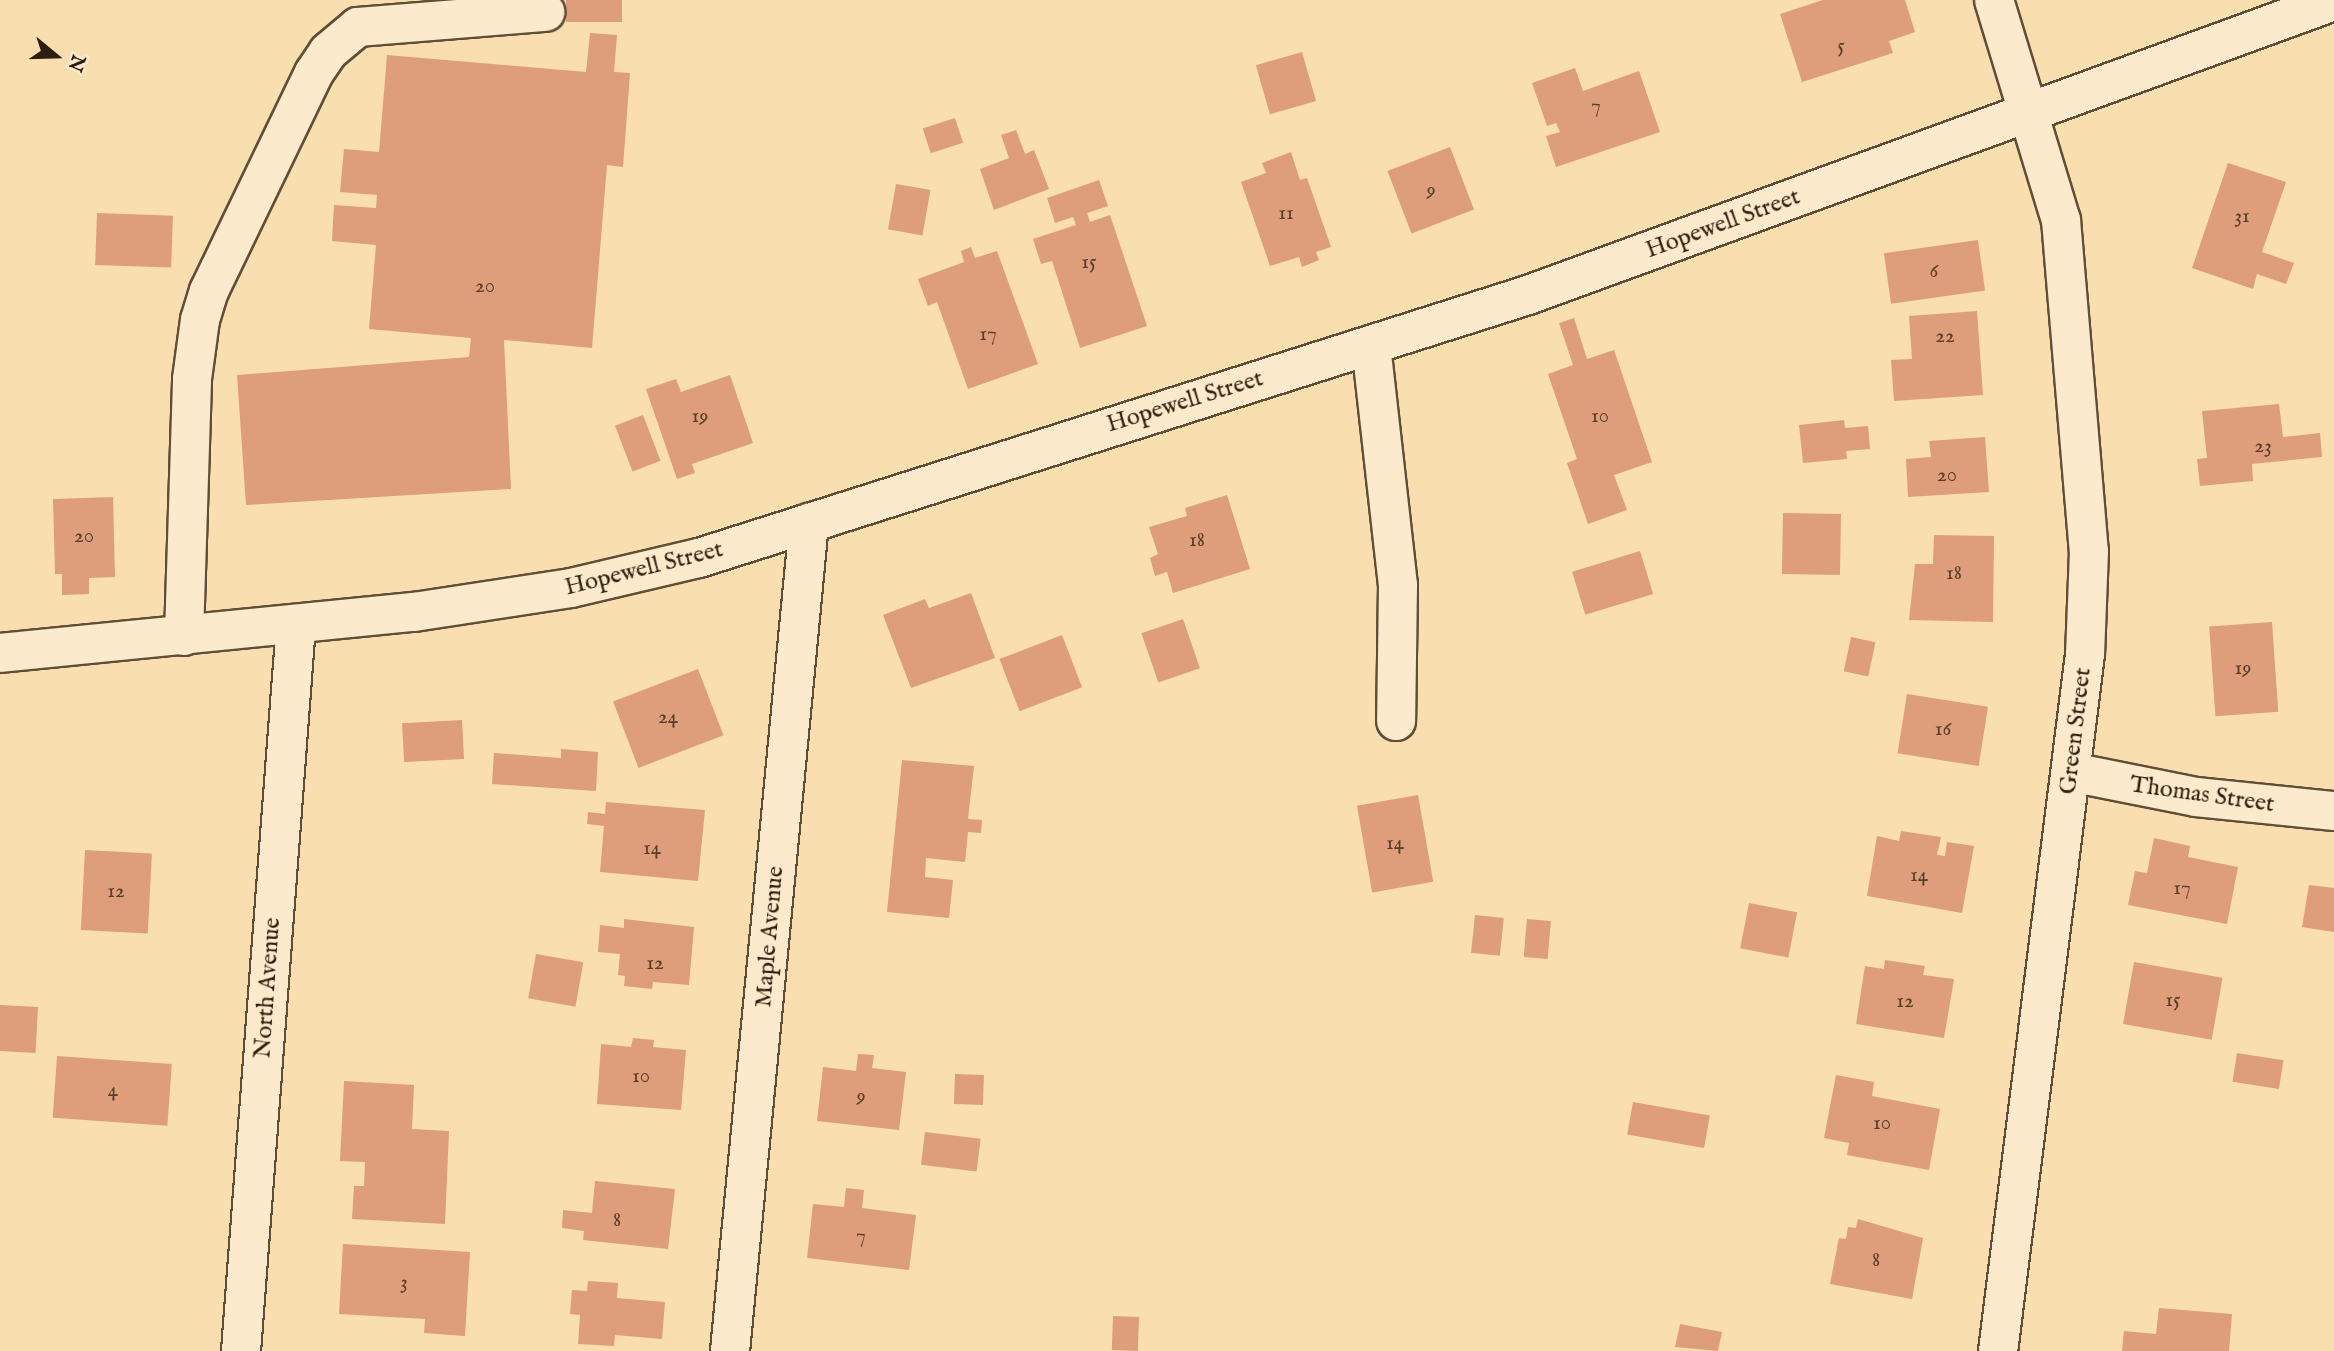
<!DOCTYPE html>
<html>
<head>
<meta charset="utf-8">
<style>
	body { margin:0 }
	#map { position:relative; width:2334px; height:1351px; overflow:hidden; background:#f9deb0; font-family:"IM FELL English",serif }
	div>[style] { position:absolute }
	.building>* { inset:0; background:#de9e7c; transform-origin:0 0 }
	.roads { filter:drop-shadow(2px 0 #604e37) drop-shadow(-2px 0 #604e37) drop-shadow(0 2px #604e37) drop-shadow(0 -2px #604e37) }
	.minor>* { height:38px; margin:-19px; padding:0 19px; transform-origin:19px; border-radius:19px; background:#fbeacc }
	span { translate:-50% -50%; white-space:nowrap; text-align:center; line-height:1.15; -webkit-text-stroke:7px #fbeacc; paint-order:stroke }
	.number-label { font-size:21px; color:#593e2a }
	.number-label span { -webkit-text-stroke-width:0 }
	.street-label { font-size:24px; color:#2d1e0f }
	.north { position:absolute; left:21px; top:21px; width:70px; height:70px; -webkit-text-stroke:5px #fbeacc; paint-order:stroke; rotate:109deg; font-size:19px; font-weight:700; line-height:28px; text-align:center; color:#2d1e0f }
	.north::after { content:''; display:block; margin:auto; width:24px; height:32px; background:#2d1e0f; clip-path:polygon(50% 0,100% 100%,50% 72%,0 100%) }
</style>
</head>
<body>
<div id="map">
	<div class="building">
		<i style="left:566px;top:0;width:56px;height:22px"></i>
		<i style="clip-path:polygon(1823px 0,1905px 0,1915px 32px,1889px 41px,1893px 53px,1802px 82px,1780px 14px)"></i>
		<i style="clip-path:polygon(590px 33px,617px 35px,614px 72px,630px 73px,623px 167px,607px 165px,592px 348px,504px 340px,511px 489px,246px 505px,237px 375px,469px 357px,471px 338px,369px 329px,376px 245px,332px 241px,334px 205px,376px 208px,377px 195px,340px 192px,344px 149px,379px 152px,387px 55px,586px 72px)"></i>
		<i style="left:1302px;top:52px;width:51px;height:48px;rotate:74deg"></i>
		<i style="clip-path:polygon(1575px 68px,1583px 91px,1639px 71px,1660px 132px,1556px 167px,1546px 136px,1560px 132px,1556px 123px,1547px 126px,1532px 83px)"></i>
		<i style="left:955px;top:118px;width:26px;height:34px;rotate:72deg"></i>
		<i style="clip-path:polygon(1016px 130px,1025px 154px,1034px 150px,1049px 189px,994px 210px,980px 169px,1009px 158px,1001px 135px)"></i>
		<i style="left:1450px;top:147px;width:67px;height:67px;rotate:69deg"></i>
		<i style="clip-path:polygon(1291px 152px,1300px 180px,1307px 178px,1331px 247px,1316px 252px,1319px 260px,1302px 267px,1299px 257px,1270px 266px,1241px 182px,1266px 173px,1262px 163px)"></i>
		<i style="clip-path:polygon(2228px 163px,2286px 182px,2262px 252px,2294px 263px,2286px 284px,2257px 274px,2253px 289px,2192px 268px)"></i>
		<i style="clip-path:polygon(1099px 180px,1108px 206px,1087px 213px,1090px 222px,1110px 215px,1147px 326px,1080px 348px,1052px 261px,1041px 264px,1033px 239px,1076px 225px,1073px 217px,1055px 223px,1047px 198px)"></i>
		<i style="left:896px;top:184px;width:35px;height:46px;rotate:10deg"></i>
		<i style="left:97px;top:213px;width:76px;height:52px;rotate:2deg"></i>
		<i style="left:1978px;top:240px;width:51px;height:95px;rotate:82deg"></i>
		<i style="clip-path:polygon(971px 247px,975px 258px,997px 251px,1038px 364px,968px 389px,937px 302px,928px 306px,918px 279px,964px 262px,961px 251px)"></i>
		<i style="clip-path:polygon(1977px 311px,1983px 395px,1894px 401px,1891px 360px,1912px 359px,1909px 316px)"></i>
		<i style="clip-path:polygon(1574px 318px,1587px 359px,1614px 350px,1652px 462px,1614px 475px,1627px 510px,1588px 524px,1567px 463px,1577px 459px,1548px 374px,1573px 365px,1559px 323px)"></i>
		<i style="clip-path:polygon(730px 375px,753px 443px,692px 464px,695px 473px,677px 479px,646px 389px,676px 379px,681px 392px)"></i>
		<i style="clip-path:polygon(2279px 404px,2283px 437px,2320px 433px,2322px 457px,2252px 464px,2253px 481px,2200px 486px,2197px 459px,2207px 458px,2202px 411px)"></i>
		<i style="left:643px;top:415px;width:49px;height:30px;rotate:69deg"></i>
		<i style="clip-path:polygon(1844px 420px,1845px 428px,1868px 426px,1870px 449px,1846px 451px,1847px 459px,1803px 463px,1799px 425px)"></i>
		<i style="clip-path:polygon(1985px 437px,1989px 492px,1908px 497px,1906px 459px,1931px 457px,1929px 441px)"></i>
		<i style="clip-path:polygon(1227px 495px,1250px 569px,1173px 593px,1167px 572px,1155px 576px,1150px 558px,1158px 554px,1149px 527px,1187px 516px,1185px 508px)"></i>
		<i style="clip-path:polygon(113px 497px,115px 577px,89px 578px,89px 594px,62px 595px,62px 574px,55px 574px,53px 499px)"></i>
		<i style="left:1783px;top:513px;width:58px;height:61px;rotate:1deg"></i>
		<i style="clip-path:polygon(1934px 535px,1994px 536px,1993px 622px,1909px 620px,1915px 564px,1933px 564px)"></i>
		<i style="left:1640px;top:551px;width:45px;height:71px;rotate:73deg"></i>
		<i style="clip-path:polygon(971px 593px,995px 658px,911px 688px,883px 615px,925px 599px,929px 608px)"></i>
		<i style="left:1183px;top:619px;width:52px;height:44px;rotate:71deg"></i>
		<i style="left:2272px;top:622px;width:90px;height:63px;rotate:86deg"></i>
		<i style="left:1062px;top:635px;width:56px;height:67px;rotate:69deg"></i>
		<i style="left:1851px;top:637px;width:25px;height:35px;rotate:12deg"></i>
		<i style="left:698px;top:669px;width:71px;height:91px;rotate:69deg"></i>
		<i style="left:1907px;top:694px;width:82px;height:60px;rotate:9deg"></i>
		<i style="left:462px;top:720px;width:39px;height:60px;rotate:87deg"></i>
		<i style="clip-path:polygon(561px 749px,598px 752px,596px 791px,492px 784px,494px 753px,561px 758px)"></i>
		<i style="clip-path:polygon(902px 760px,974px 766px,968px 819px,982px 820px,981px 833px,968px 832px,965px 862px,926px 858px,925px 877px,953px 880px,949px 918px,887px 912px)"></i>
		<i style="left:1418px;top:795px;width:88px;height:62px;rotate:80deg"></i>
		<i style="clip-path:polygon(606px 802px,705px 810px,698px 881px,600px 872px,604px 826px,587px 824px,588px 812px,605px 814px)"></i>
		<i style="clip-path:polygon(1901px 831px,1941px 837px,1937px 855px,1945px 856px,1947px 842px,1974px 846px,1962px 913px,1867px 896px,1877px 836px,1899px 841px)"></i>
		<i style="clip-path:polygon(2154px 838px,2190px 846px,2188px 857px,2238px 867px,2227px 924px,2128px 905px,2135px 871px,2147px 873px)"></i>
		<i style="left:85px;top:850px;width:67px;height:80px;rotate:3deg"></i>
		<i style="clip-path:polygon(2309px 885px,2334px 888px,2334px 932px,2302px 927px)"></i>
		<i style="left:1749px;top:903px;width:49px;height:46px;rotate:11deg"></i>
		<i style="left:1475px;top:915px;width:29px;height:38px;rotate:6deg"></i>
		<i style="clip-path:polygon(624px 919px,694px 927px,689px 985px,653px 982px,652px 989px,624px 986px,625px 976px,618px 975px,620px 954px,598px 952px,600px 925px,624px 928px)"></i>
		<i style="left:1527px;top:919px;width:24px;height:38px;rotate:5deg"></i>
		<i style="left:536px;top:954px;width:48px;height:45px;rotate:10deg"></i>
		<i style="clip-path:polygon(1885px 960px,1925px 966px,1923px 975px,1954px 979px,1944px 1038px,1856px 1024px,1865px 966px,1884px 969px)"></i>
		<i style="left:2134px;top:962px;width:90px;height:63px;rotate:10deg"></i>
		<i style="left:0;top:1005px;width:38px;height:46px;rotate:3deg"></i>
		<i style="clip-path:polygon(633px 1038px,654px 1040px,653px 1047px,686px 1050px,681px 1110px,597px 1104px,601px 1044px,631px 1047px)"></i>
		<i style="left:2237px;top:1053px;width:47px;height:29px;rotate:9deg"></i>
		<i style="clip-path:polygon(858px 1054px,874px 1055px,872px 1068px,906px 1072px,899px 1130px,817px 1121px,823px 1067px,856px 1071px)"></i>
		<i style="left:57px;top:1056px;width:115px;height:62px;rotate:4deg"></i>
		<i style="left:955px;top:1074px;width:29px;height:30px;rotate:2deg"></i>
		<i style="clip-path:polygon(1836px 1075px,1874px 1082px,1872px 1096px,1940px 1109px,1929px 1170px,1847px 1155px,1849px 1143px,1824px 1138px)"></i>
		<i style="clip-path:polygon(344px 1081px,414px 1085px,412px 1129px,449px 1131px,445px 1224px,352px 1219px,354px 1186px,364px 1186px,365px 1162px,340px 1161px)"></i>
		<i style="left:1633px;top:1102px;width:78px;height:33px;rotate:10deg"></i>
		<i style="left:925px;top:1132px;width:56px;height:33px;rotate:7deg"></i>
		<i style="clip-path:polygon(595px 1181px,675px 1189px,668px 1249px,583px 1240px,584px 1231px,562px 1228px,563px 1210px,592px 1213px)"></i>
		<i style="clip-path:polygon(846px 1188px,864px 1190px,862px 1208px,916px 1215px,909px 1270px,807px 1258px,813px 1204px,844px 1207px)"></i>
		<i style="clip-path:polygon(1858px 1219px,1923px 1238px,1912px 1299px,1830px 1284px,1839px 1238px,1846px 1239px,1848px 1227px,1856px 1228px)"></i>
		<i style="clip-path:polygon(343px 1244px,470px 1252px,465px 1336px,424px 1333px,425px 1319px,339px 1314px)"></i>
		<i style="clip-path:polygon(588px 1281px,618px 1283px,617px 1298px,665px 1302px,662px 1339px,615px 1335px,614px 1346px,578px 1344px,580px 1315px,570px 1314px,572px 1290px,587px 1291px)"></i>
		<i style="clip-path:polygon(2159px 1308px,2232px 1314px,2229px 1351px,2122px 1351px,2124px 1331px,2156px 1334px)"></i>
		<i style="left:1113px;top:1316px;width:26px;height:34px;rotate:2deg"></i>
		<i style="clip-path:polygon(1680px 1324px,1722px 1332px,1718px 1351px,1675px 1347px)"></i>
	</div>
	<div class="roads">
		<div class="minor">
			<i style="left:1994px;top:0;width:230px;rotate:73.1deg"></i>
			<i style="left:2061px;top:220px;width:332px;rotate:85.2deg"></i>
			<i style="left:2089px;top:551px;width:103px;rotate:92.2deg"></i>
			<i style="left:2085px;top:654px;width:702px;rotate:97.11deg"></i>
			<i style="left:1371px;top:345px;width:242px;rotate:83.6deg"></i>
			<i style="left:1398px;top:585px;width:136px;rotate:90.8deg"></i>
			<i style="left:184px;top:636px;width:257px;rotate:-88.2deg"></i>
			<i style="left:192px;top:379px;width:60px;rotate:-82.3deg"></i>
			<i style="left:200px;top:320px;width:30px;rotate:-73deg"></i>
			<i style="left:209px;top:291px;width:242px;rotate:-64.3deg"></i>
			<i style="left:314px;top:73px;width:25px;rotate:-56deg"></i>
			<i style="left:328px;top:52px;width:39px;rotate:-40deg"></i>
			<i style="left:358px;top:27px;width:188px;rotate:-4.6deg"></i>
			<i style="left:0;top:653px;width:416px;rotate:-5.7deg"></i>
			<i style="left:414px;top:612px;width:159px;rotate:-8.7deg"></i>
			<i style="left:571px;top:588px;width:131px;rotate:-13.2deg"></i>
			<i style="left:699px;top:558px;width:870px;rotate:-17.6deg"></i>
			<i style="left:1528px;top:295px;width:858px;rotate:-20.04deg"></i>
			<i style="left:2071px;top:772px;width:127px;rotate:11.3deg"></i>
			<i style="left:2196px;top:797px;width:139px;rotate:5.8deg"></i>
			<i style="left:241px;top:1351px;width:728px;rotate:-85.67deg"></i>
			<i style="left:730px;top:1351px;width:832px;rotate:-84.55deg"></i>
		</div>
	</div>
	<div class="number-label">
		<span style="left:1841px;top:47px">5</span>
		<span style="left:1596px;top:107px">7</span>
		<span style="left:1431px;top:191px">9</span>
		<span style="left:1286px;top:214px">11</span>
		<span style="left:2242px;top:217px">31</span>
		<span style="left:1089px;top:263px">15</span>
		<span style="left:1934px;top:272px">6</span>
		<span style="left:485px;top:287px">20</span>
		<span style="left:988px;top:335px">17</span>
		<span style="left:1945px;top:337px">22</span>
		<span style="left:700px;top:417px">19</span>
		<span style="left:1600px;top:417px">10</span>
		<span style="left:2263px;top:447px">23</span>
		<span style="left:1947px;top:476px">20</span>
		<span style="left:84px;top:537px">20</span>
		<span style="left:1197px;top:541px">18</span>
		<span style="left:1954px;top:574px">18</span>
		<span style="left:2243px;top:669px">19</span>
		<span style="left:668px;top:718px">24</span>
		<span style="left:1943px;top:730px">16</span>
		<span style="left:1395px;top:844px">14</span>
		<span style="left:652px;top:849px">14</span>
		<span style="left:1919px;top:876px">14</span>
		<span style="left:2182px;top:889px">17</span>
		<span style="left:116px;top:892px">12</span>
		<span style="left:655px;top:964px">12</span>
		<span style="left:2173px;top:1001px">15</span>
		<span style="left:1905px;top:1002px">12</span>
		<span style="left:641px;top:1077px">10</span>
		<span style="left:113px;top:1091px">4</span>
		<span style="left:861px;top:1097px">9</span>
		<span style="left:1882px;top:1124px">10</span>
		<span style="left:617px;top:1221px">8</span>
		<span style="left:861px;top:1237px">7</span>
		<span style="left:1876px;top:1261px">8</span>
		<span style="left:404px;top:1283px">3</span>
	</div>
	<div class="street-label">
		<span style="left:1723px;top:224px;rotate:-20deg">Hopewell Street</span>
		<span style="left:1185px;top:402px;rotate:-17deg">Hopewell Street</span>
		<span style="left:644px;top:569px;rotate:-14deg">Hopewell Street</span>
		<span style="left:2076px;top:731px;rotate:-83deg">Green Street</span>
		<span style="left:2202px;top:795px;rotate:8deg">Thomas Street</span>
		<span style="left:770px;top:937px;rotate:-85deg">Maple Avenue</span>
		<span style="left:268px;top:988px;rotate:-86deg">North Avenue</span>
	</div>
	<div class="north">N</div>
</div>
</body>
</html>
